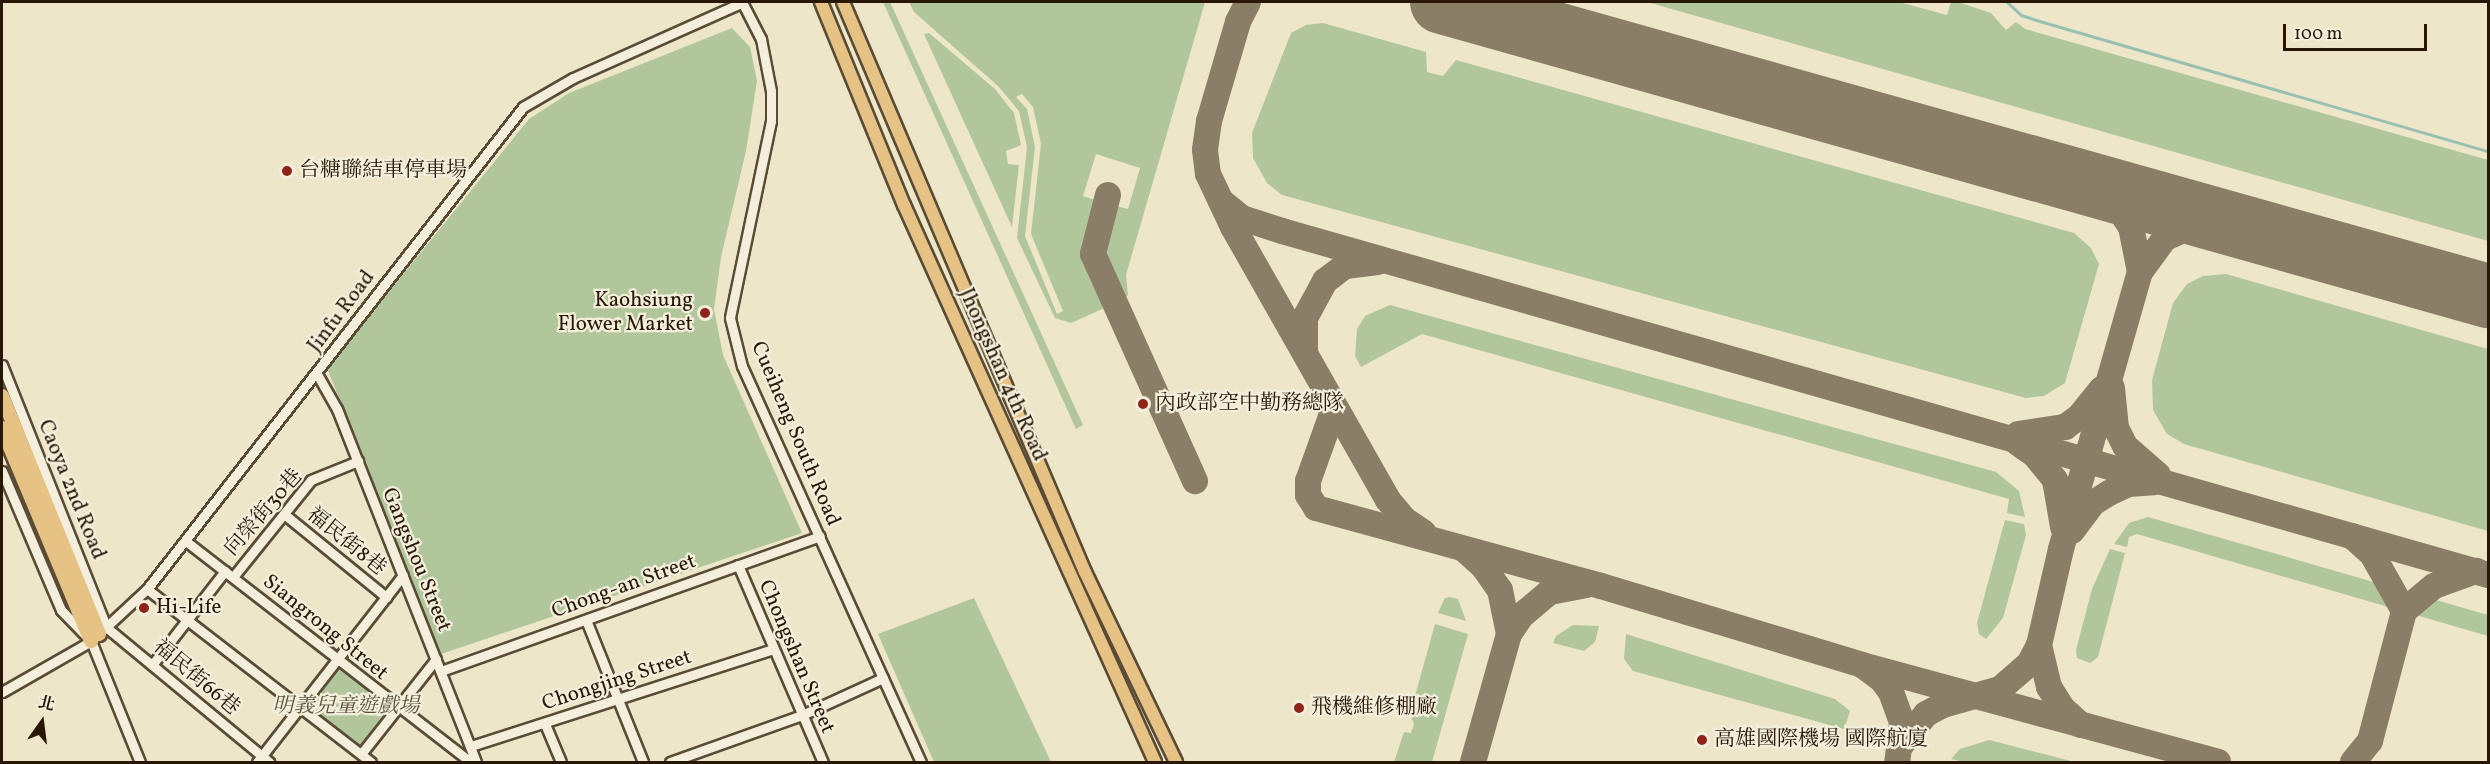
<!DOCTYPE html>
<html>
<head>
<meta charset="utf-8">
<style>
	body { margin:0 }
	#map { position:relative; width:2490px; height:764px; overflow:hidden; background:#ede6c9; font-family:Vollkorn,"Noto Serif TC",serif }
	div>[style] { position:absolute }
	.green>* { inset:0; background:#b2c69b; transform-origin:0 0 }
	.stream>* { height:3px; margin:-1.5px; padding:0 1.5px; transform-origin:1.5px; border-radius:1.5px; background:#9ac0b2 }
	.taxiway>* { height:26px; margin:-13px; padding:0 13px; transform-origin:13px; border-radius:13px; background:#8b7e67 }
	.runway>* { height:64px; margin:-32px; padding:0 32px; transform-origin:32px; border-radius:32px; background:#8b7e67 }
	.roads { filter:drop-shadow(2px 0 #5a4b36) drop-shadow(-2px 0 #5a4b36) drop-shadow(0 2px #5a4b36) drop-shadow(0 -2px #5a4b36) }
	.minor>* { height:9px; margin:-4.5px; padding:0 4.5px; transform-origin:4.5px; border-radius:4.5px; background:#f3efdc }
	.major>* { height:12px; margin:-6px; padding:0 6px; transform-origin:6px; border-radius:6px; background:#e6c384 }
	.highway>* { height:14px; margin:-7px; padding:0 7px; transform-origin:7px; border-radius:7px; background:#e6c384 }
	.dots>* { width:16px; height:16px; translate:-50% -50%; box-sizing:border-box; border:3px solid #f3efdc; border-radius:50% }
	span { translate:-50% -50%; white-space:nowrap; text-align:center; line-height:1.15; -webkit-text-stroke:4.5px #f3efdc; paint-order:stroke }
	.poi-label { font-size:21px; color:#291705 }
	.left { translate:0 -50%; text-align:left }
	.right { translate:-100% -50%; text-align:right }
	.street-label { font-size:21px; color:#291705 }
	.park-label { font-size:21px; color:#59543a; font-style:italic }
	.frame { position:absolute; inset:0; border:3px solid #291705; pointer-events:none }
	.north { position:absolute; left:12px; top:692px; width:60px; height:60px; -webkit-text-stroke:4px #f3efdc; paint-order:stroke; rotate:14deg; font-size:16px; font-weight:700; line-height:24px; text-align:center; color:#291705 }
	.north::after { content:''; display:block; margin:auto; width:21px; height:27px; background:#291705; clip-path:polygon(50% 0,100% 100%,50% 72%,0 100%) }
	.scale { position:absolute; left:2283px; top:24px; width:144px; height:27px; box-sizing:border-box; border:3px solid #291705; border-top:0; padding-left:8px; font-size:18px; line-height:21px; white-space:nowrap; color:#291705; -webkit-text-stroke:4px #f3efdc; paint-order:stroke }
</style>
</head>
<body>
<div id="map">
	<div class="green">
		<i style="clip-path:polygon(883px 2px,890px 2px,1083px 425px,1076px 429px)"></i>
		<i style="clip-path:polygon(evenodd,909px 2px,1205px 2px,1126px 275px,1128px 295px,1122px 300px,1100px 251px,1112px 205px,1128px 209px,1140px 168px,1096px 154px,1083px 196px,1098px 201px,1087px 253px,1109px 306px,1071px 323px,1055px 318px,1017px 238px,1027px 147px,1019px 111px,998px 86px,914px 12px,909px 2px,1022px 94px,1033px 107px,1041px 144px,1031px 234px,1063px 311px,1057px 314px,1025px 236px,1035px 147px,1027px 109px,1016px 97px,1022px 94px)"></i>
		<i style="clip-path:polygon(1647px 2px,1899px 2px,1947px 15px,1951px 2px,1958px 2px,1991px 13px,2006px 30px,2016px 22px,2025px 29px,2488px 160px,2488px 241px)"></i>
		<i style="clip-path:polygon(1323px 23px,1426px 52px,1427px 72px,1443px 76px,1456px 60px,2074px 233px,2091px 248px,2099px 264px,2065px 383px,2044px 396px,2026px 398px,1282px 195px,1267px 183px,1253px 158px,1252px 133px,1291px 33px,1306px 25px)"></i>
		<i style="clip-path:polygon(732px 28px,750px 47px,757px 81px,746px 151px,721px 257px,714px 309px,723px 355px,802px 533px,441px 654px,327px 368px,529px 119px,569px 93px)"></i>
		<i style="clip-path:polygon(929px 33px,995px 89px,1014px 113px,1021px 145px,1006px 151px,1008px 164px,1019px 165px,1012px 227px,924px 34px)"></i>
		<i style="clip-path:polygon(2226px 274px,2488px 349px,2488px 531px,2184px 444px,2167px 434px,2153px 410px,2152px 380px,2173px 303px,2187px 284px,2203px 276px)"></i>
		<i style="clip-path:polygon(1390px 305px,1996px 472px,2019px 491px,2025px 517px,2007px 513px,2009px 499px,1422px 334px,1361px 367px,1355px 356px,1357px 329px,1365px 316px)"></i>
		<i style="clip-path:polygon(2148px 517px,2488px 615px,2488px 636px,2137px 534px,2129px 537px,2127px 547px,2114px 544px,2129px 523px)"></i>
		<i style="clip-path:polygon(2005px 520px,2024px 524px,2026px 535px,2003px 618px,1986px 639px,1979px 634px,1977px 623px)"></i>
		<i style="clip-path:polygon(2110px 549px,2125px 553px,2098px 657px,2090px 663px,2077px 658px,2076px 650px,2092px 589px)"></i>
		<i style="clip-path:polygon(1450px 597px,1458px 599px,1466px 621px,1438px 613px,1445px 598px)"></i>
		<i style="clip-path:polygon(974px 598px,1051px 762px,934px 762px,878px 634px)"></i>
		<i style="clip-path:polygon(1435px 624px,1468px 634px,1432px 762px,1394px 762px,1404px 732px,1411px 733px,1414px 724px,1410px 714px)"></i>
		<i style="clip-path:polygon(1573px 625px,1599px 626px,1595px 642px,1584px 651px,1553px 643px,1556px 636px)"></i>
		<i style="clip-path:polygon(1626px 634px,1835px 699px,1850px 711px,1844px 729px,1633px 671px,1624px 659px)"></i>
		<i style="left:336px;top:665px;width:68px;height:54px;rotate:38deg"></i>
		<i style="clip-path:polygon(1989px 740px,2075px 762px,1964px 762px,1951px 759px,1960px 749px)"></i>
	</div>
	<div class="stream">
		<i style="left:2007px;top:2px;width:19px;rotate:43deg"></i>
		<i style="left:2021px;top:15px;width:16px;rotate:18deg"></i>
		<i style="left:2036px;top:20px;width:471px;rotate:16.2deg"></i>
	</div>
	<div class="taxiway">
		<i style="left:1248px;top:2px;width:22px;rotate:117deg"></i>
		<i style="left:1238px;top:22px;width:103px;rotate:106.3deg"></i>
		<i style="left:1209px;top:121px;width:29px;rotate:98deg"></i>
		<i style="left:1205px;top:150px;width:24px;rotate:83deg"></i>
		<i style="left:1208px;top:174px;width:59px;rotate:64.7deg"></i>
		<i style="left:1233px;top:227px;width:314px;rotate:60.4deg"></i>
		<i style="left:1388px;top:500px;width:26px;rotate:50deg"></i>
		<i style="left:1405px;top:520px;width:22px;rotate:34deg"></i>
		<i style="left:1108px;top:195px;width:61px;rotate:104.3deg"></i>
		<i style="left:1093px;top:254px;width:249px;rotate:65.8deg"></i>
		<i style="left:1221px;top:201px;width:27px;rotate:39deg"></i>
		<i style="left:1242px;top:218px;width:42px;rotate:18deg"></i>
		<i style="left:1282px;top:231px;width:1254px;rotate:15.92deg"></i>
		<i style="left:2140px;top:272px;width:42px;rotate:-53.7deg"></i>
		<i style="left:2165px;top:238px;width:35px;rotate:-24deg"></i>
		<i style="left:2197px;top:224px;width:35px;rotate:-2deg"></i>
		<i style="left:1305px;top:351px;width:33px;rotate:-90deg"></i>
		<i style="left:1305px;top:318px;width:42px;rotate:-61.6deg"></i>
		<i style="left:1325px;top:281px;width:25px;rotate:-37deg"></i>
		<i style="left:1345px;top:266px;width:33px;rotate:-7deg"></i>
		<i style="left:2112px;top:388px;width:40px;rotate:84.3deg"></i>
		<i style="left:2116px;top:428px;width:20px;rotate:63deg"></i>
		<i style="left:2125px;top:446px;width:44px;rotate:41.3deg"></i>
		<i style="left:1328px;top:395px;width:19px;rotate:78deg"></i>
		<i style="left:1332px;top:414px;width:71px;rotate:109.7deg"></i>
		<i style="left:1308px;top:481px;width:14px;rotate:90deg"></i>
		<i style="left:1308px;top:495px;width:15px;rotate:58deg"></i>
		<i style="left:1316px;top:508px;width:295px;rotate:15.3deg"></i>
		<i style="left:1601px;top:586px;width:273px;rotate:16.8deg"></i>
		<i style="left:1862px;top:665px;width:369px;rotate:15.2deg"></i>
		<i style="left:2018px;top:434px;width:48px;rotate:-8.5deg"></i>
		<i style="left:2065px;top:427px;width:17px;rotate:-36deg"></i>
		<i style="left:2079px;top:417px;width:36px;rotate:-51deg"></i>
		<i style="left:2018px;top:443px;width:21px;rotate:35deg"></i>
		<i style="left:2035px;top:455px;width:32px;rotate:51deg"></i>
		<i style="left:2055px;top:480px;width:48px;rotate:80.3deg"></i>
		<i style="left:2072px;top:531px;width:35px;rotate:-53deg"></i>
		<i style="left:2093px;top:503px;width:19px;rotate:-32deg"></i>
		<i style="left:2109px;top:493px;width:21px;rotate:-25deg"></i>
		<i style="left:2128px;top:484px;width:26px;rotate:-4deg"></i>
		<i style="left:2352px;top:536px;width:27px;rotate:42deg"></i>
		<i style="left:2372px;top:554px;width:65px;rotate:60.7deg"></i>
		<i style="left:1465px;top:550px;width:24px;rotate:42deg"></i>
		<i style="left:1483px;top:566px;width:29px;rotate:55deg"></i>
		<i style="left:1500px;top:590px;width:45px;rotate:78.4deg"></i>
		<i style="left:1509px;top:634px;width:133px;rotate:105.7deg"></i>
		<i style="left:1509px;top:634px;width:22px;rotate:-56deg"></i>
		<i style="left:1521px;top:616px;width:38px;rotate:-40deg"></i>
		<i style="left:1550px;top:592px;width:37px;rotate:-11deg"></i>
		<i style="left:2039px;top:645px;width:43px;rotate:76.6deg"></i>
		<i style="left:2049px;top:687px;width:25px;rotate:58deg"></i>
		<i style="left:2062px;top:708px;width:25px;rotate:42deg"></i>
		<i style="left:1865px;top:667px;width:21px;rotate:37deg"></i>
		<i style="left:1882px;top:680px;width:15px;rotate:53deg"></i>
		<i style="left:1891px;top:692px;width:33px;rotate:70deg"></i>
		<i style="left:1902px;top:723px;width:39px;rotate:97deg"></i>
		<i style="left:1901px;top:745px;width:40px;rotate:-51deg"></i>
		<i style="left:1926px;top:714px;width:19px;rotate:-28deg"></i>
		<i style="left:1943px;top:705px;width:59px;rotate:-15.7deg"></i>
		<i style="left:2000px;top:689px;width:38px;rotate:-41deg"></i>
		<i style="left:2029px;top:664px;width:21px;rotate:-62deg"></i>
		<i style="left:2039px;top:645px;width:98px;rotate:-77.1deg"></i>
		<i style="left:2061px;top:549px;width:288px;rotate:-74.1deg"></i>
		<i style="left:2140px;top:272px;width:46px;rotate:-101.3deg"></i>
		<i style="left:2131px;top:227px;width:32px;rotate:-124deg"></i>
		<i style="left:2113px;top:200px;width:34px;rotate:-146deg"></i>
		<i style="left:2353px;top:762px;width:27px;rotate:-51deg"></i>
		<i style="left:2370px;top:741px;width:134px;rotate:-75.3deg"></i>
		<i style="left:2404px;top:611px;width:39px;rotate:-40deg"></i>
		<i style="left:2434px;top:586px;width:45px;rotate:-19.7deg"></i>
	</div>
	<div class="runway">
		<i style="left:1442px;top:2px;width:1087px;rotate:15.7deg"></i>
	</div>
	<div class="roads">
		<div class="minor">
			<i style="left:742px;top:2px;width:42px;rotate:62.8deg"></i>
			<i style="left:761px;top:39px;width:53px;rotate:79.1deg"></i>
			<i style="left:771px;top:91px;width:30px;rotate:90deg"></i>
			<i style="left:771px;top:121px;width:201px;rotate:101.8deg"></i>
			<i style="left:730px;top:318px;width:49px;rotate:76deg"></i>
			<i style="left:742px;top:366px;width:435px;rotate:65.7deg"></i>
			<i style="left:2px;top:365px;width:282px;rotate:68.3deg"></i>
			<i style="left:106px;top:627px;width:212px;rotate:39.6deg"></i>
			<i style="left:317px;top:374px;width:40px;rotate:60.3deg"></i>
			<i style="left:337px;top:409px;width:379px;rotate:68.5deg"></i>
			<i style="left:2px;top:471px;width:151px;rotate:67deg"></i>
			<i style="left:61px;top:610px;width:43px;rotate:45.9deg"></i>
			<i style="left:91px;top:641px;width:131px;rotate:68deg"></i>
			<i style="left:284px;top:514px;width:132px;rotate:39.1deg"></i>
			<i style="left:187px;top:542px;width:359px;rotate:37.8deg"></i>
			<i style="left:738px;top:565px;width:215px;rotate:66.7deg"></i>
			<i style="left:233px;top:577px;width:124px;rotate:-51.2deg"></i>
			<i style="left:311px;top:480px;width:51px;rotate:-22deg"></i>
			<i style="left:147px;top:589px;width:283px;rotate:37.7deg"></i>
			<i style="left:586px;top:620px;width:153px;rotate:68.1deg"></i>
			<i style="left:152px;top:665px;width:119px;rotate:-52.2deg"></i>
			<i style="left:441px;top:671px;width:402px;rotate:-19.6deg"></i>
			<i style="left:2px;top:692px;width:103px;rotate:-29.8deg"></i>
			<i style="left:91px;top:641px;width:76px;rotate:-42.9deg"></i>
			<i style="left:147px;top:589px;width:611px;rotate:-52.04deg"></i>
			<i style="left:523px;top:107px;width:58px;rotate:-30.1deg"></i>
			<i style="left:573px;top:78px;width:186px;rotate:-24.1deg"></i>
			<i style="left:545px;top:724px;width:41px;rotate:67.2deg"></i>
			<i style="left:471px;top:746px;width:317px;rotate:-17.8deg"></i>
			<i style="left:361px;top:754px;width:121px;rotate:-51.7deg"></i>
			<i style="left:257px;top:762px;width:237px;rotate:-52deg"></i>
			<i style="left:670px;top:762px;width:140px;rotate:-19.6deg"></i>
			<i style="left:802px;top:715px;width:89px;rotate:-24.6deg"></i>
		</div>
		<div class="major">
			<i style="left:821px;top:2px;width:219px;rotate:67.8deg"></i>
			<i style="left:904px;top:205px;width:611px;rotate:65.74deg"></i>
			<i style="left:843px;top:2px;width:619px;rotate:67deg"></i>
			<i style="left:1085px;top:572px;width:211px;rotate:64.4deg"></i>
		</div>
		<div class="highway">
			<i style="left:2px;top:396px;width:257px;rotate:67.8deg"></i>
			<i style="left:2px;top:428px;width:231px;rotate:67.3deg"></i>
		</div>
	</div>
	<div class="dots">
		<i style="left:287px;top:171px;background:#8f2418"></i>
		<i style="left:705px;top:313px;background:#8f2418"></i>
		<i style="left:1143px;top:404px;background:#8f2418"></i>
		<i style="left:144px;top:608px;background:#8f2418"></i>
		<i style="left:1299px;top:708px;background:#8f2418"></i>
		<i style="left:1702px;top:740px;background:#8f2418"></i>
	</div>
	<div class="poi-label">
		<span class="left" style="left:299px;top:171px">台糖聯結車停車場</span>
		<span class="right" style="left:693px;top:313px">Kaohsiung<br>Flower Market</span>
		<span class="left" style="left:1155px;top:404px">內政部空中勤務總隊</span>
		<span class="left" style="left:156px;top:608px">Hi-Life</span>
		<span class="left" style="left:1311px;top:708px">飛機維修棚廠</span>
		<span class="left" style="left:1714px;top:740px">高雄國際機場 國際航廈</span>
	</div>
	<div class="street-label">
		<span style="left:342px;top:312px;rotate:-53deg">Jinfu Road</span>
		<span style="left:1002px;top:375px;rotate:66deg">Jhongshan 4th Road</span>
		<span style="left:795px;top:434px;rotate:67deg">Cueiheng South Road</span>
		<span style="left:71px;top:490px;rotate:68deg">Caoya 2nd Road</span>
		<span style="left:264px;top:513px;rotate:-49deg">向榮街30巷</span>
		<span style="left:346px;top:542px;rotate:39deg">福民街8巷</span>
		<span style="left:416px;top:560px;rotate:68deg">Gangshou Street</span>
		<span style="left:624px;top:587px;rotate:-20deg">Chong-an Street</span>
		<span style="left:325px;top:628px;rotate:39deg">Siangrong Street</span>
		<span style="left:796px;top:657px;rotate:67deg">Chongshan Street</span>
		<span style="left:196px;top:678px;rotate:40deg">福民街66巷</span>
		<span style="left:617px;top:681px;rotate:-18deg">Chongjing Street</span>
	</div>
	<div class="park-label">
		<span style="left:346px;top:707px">明義兒童遊戲場</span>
	</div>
	<div class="frame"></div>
	<div class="north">北</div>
	<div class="scale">100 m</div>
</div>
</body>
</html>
